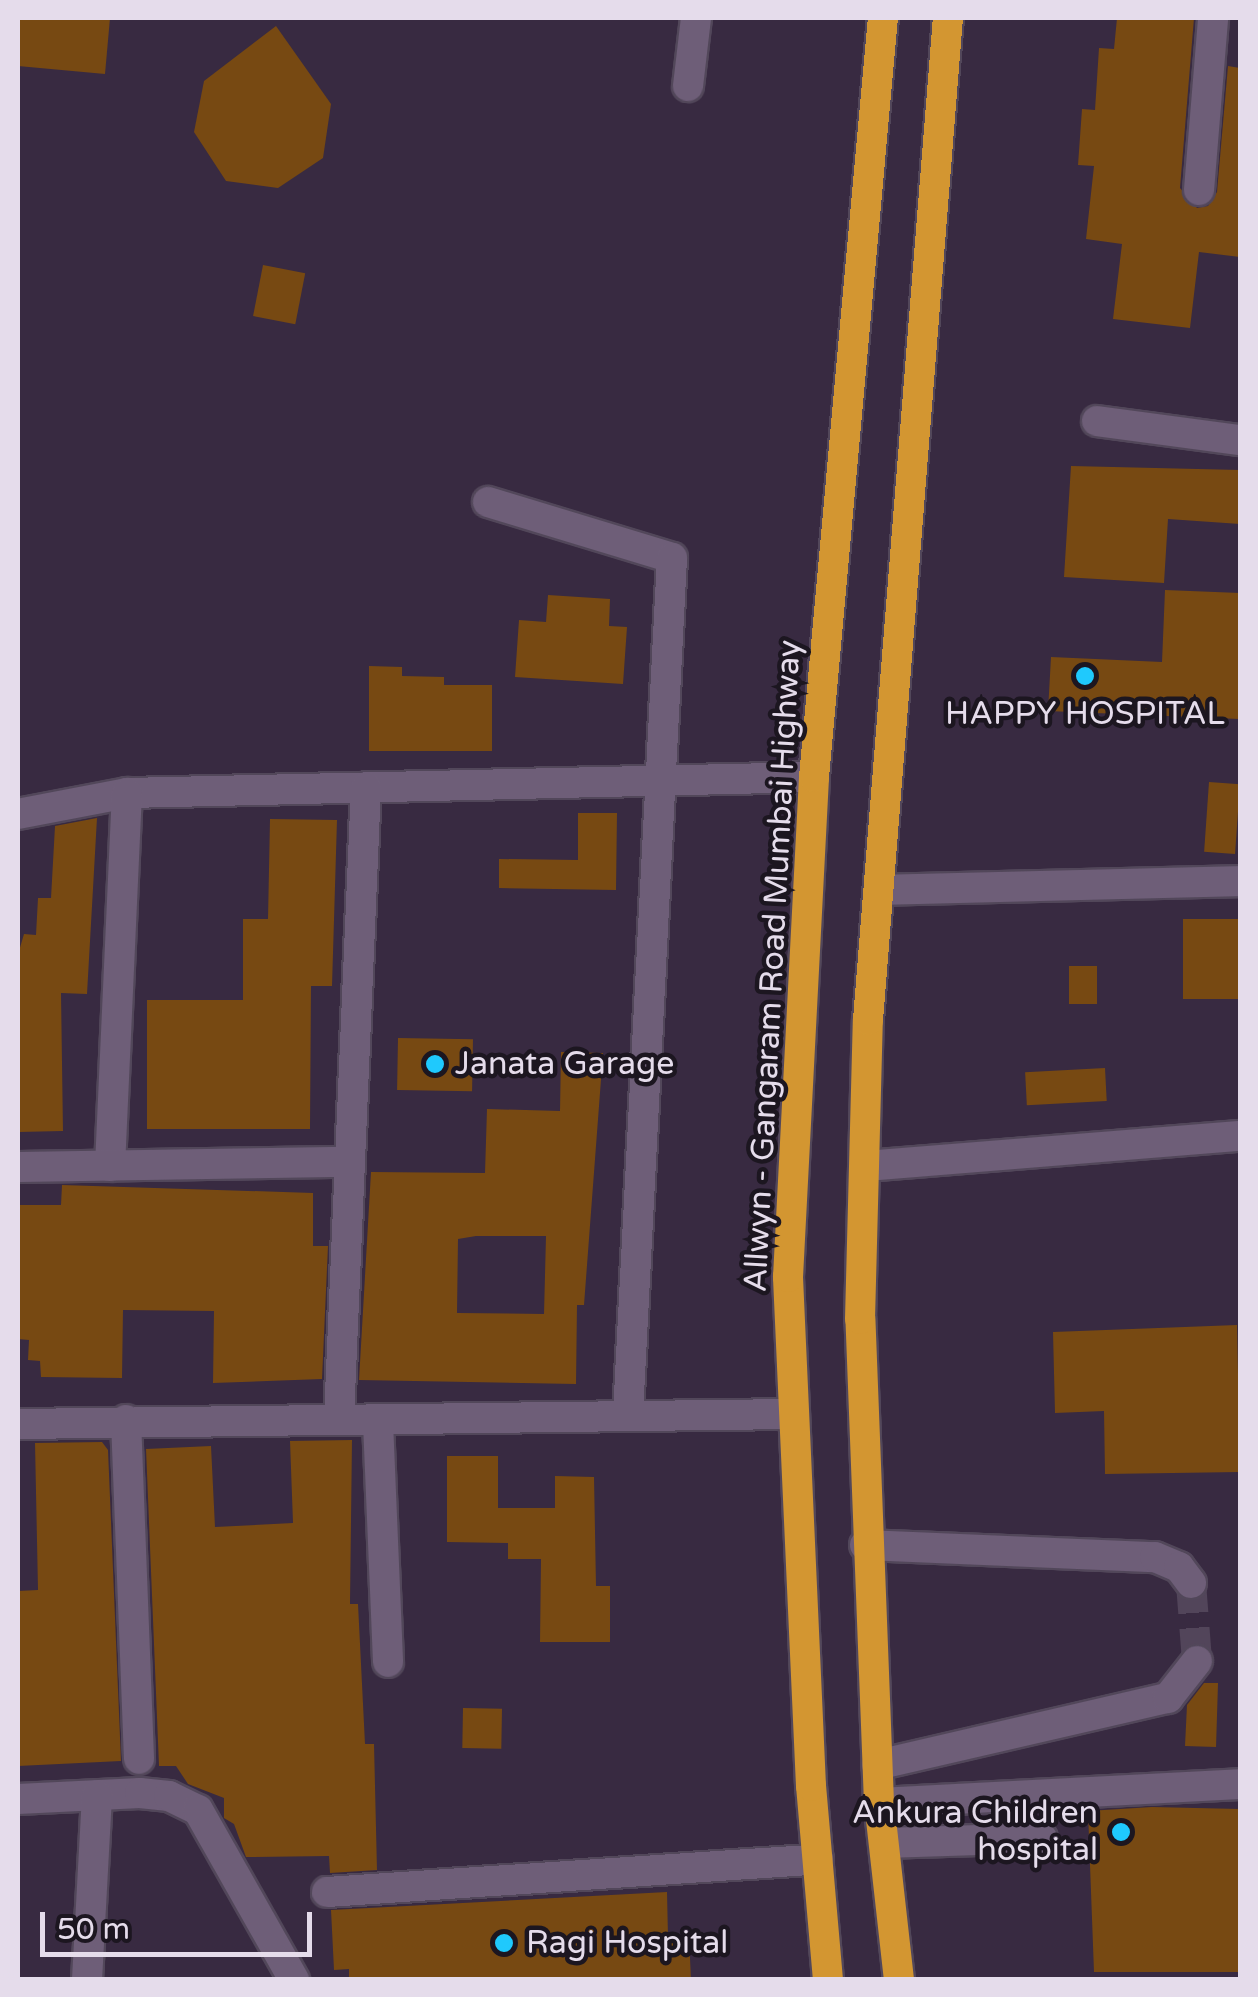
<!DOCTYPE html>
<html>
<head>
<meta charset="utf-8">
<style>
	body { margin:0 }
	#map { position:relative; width:1258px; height:1997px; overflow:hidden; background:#382a41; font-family:"Varela Round",sans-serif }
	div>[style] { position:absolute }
	.building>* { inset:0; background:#774912; transform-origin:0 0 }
	.minor-tunnel>* { height:30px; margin-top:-15px; transform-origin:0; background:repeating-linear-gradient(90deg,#52455a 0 30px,transparent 0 45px) }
	.roads { filter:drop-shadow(2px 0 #52475a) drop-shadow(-2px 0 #52475a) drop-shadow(0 2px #52475a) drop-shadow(0 -2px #52475a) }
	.minor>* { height:30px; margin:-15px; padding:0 15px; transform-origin:15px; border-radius:15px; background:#6e5e78 }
	.highway>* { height:30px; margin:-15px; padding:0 15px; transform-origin:15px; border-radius:15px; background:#d39631 }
	.dots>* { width:28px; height:28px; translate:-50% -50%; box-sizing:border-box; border:5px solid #1c1620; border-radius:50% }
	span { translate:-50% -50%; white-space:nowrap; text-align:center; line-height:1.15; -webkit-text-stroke:9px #1c1620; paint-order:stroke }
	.poi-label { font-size:32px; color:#e5dceb }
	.left { translate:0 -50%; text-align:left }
	.right { translate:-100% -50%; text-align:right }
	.street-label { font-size:32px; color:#e5dceb }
	.frame { position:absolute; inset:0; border:20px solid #e5dceb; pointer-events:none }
	.scale { position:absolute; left:40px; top:1912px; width:272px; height:45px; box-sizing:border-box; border:5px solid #e5dceb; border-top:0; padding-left:12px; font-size:30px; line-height:35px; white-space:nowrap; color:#e5dceb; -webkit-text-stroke:8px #1c1620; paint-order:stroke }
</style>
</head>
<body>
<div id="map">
	<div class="building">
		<i style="clip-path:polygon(18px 18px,110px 18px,105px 74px,18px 66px)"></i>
		<i style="clip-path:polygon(1117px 18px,1194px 18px,1180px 188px,1197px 208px,1208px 206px,1217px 192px,1228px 66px,1240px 68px,1240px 257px,1199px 252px,1190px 328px,1113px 319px,1122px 244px,1086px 239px,1094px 166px,1078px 165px,1082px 109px,1095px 110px,1099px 48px,1114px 49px)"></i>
		<i style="clip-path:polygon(276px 26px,331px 104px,323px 158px,278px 188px,226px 181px,194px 132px,204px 81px)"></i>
		<i style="left:263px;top:265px;width:43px;height:52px;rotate:11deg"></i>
		<i style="clip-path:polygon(1071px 466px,1240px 470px,1240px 524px,1168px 519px,1164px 583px,1064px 577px)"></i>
		<i style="clip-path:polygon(1165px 590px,1240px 593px,1239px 719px,1048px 711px,1051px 657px,1162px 662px)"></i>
		<i style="clip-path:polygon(548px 595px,610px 599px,609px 626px,627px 627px,623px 684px,515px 677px,519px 620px,546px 622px)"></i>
		<i style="clip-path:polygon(369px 666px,402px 667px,402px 676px,444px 677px,444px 685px,492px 685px,492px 751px,369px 751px)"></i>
		<i style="left:1209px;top:782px;width:31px;height:70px;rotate:4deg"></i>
		<i style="clip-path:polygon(578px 813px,617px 813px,616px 890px,499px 888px,499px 859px,578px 860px)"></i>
		<i style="clip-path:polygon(97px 818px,87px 994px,61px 993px,63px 1131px,18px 1132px,19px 951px,24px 934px,36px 935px,38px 898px,51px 898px,55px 826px)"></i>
		<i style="clip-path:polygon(270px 819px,337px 820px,332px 986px,311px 986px,310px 1129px,147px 1129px,147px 1000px,243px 1000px,243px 919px,268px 919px)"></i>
		<i style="left:1240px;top:919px;width:80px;height:57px;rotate:90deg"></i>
		<i style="left:1097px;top:966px;width:38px;height:28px;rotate:90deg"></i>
		<i style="left:398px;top:1038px;width:75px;height:52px;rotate:1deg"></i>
		<i style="clip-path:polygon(evenodd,561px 1052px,603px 1053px,584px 1305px,577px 1305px,576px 1384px,359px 1380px,371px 1172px,485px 1173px,487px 1109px,560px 1111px,561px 1052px,476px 1236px,546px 1236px,544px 1314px,457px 1313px,458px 1239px,476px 1236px)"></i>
		<i style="left:1105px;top:1068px;width:33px;height:80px;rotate:87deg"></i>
		<i style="clip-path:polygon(62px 1185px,313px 1193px,313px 1246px,328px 1246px,322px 1379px,213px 1383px,214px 1311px,123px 1310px,122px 1378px,41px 1377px,40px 1361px,28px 1360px,29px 1340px,18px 1339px,18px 1205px,61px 1205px)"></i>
		<i style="clip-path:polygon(1237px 1325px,1240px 1472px,1105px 1474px,1104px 1411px,1055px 1413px,1053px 1332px)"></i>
		<i style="clip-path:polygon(352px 1440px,350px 1604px,358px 1604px,365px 1744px,374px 1744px,377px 1870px,330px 1873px,329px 1856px,246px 1857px,234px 1824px,224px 1818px,224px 1798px,188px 1784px,176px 1766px,159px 1766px,146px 1449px,211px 1446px,215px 1527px,293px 1523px,290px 1441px)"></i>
		<i style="clip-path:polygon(102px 1442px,108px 1450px,121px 1761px,18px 1766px,18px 1591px,38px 1590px,35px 1443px)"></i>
		<i style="clip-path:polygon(447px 1456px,498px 1456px,498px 1508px,555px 1508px,555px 1476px,594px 1477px,596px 1586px,610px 1586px,610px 1642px,540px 1642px,541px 1559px,508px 1559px,508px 1543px,447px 1542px)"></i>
		<i style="clip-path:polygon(1204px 1683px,1218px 1683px,1216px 1747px,1185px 1746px,1187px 1705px)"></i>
		<i style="left:463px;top:1708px;width:39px;height:40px;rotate:1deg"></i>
		<i style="clip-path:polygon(1152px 1807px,1240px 1809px,1240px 1972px,1094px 1972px,1088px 1811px)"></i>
		<i style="clip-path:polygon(667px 1892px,668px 1937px,689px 1936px,691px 1980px,349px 1980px,349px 1969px,334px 1970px,331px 1910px)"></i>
	</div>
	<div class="minor-tunnel">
		<i style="left:1191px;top:1583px;width:78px;rotate:85.6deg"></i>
	</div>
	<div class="roads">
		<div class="minor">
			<i style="left:688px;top:86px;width:68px;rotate:-83.3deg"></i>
			<i style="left:1199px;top:190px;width:173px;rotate:-85.3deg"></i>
			<i style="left:1097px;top:421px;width:144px;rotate:7.6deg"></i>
			<i style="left:488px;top:502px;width:192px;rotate:16.9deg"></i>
			<i style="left:672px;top:558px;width:859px;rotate:92.94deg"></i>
			<i style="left:18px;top:814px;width:111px;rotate:-10.9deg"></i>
			<i style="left:127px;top:793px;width:687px;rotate:-1.33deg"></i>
			<i style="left:881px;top:890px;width:359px;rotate:-1.4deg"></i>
			<i style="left:110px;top:1166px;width:373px;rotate:-87.4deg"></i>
			<i style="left:865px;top:1166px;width:376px;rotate:-4.6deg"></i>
			<i style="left:18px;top:1167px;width:331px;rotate:-0.9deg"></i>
			<i style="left:339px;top:1418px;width:631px;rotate:-87.55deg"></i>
			<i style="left:126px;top:1420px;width:339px;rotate:87.8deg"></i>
			<i style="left:378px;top:1422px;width:240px;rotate:87.6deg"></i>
			<i style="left:18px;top:1424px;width:773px;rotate:-0.74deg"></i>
			<i style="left:865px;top:1545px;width:290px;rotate:2.4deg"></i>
			<i style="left:1155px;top:1557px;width:26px;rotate:23deg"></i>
			<i style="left:1179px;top:1567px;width:20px;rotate:53deg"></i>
			<i style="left:877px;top:1765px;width:299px;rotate:-13deg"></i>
			<i style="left:1168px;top:1698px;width:47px;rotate:-51.9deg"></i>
			<i style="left:18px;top:1799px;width:122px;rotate:-2.8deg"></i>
			<i style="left:140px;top:1793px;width:29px;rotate:6deg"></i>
			<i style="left:169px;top:1796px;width:32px;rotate:26deg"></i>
			<i style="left:198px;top:1810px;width:195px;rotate:60.5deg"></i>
			<i style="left:879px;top:1803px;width:361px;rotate:-3deg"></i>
			<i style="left:884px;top:1843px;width:158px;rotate:-1.8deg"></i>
			<i style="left:327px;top:1892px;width:492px;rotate:-3.8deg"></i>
			<i style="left:87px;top:1980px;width:185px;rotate:-86.9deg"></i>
		</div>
		<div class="highway">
			<i style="left:828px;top:1980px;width:195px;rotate:-95deg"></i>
			<i style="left:811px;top:1786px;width:510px;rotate:-92.59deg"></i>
			<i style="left:788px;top:1277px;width:501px;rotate:-87.02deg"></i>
			<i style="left:814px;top:777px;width:762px;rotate:-84.81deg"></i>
			<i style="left:899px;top:1980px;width:178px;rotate:-96.4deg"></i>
			<i style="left:879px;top:1803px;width:484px;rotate:-92.2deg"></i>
			<i style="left:860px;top:1319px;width:299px;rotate:-88.5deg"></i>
			<i style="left:868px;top:1020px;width:1005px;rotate:-85.44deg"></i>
		</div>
	</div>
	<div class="dots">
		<i style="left:1085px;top:676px;background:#1fc9fd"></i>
		<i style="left:435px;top:1064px;background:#1fc9fd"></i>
		<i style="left:1121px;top:1832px;background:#1fc9fd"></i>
		<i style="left:504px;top:1943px;background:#1fc9fd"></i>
	</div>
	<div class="poi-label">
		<span style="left:1085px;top:714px">HAPPY HOSPITAL</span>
		<span class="left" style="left:455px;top:1064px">Janata Garage</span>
		<span class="right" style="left:1098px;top:1832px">Ankura Children<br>hospital</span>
		<span class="left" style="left:526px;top:1943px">Ragi Hospital</span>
	</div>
	<div class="street-label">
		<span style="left:773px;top:966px;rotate:-87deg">Allwyn - Gangaram Road Mumbai Highway</span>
	</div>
	<div class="frame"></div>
	<div class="scale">50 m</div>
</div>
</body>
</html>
